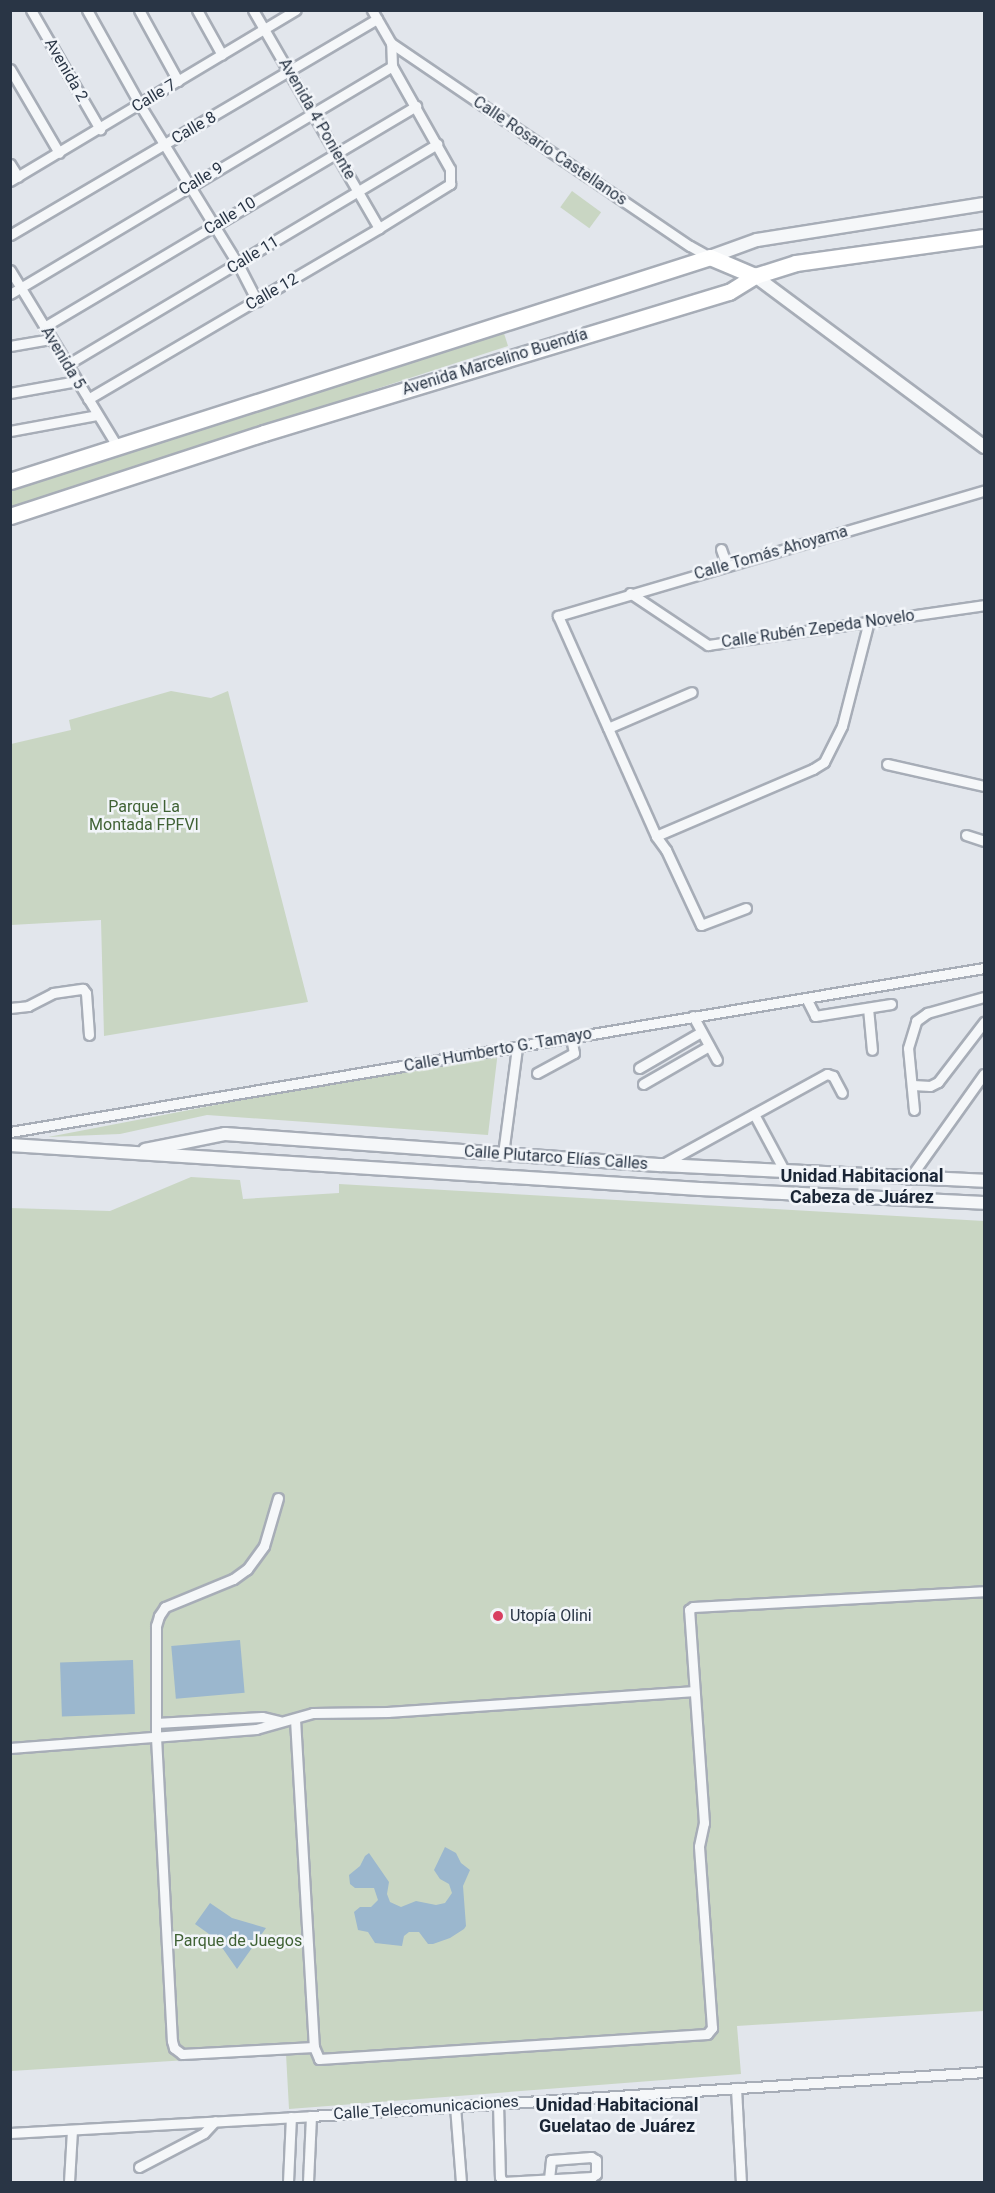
<!DOCTYPE html>
<html>
<head>
<meta charset="utf-8">
<style>
	body { margin:0 }
	#map { position:relative; width:995px; height:2193px; overflow:hidden; background:#e2e6ec; font-family:Roboto,sans-serif }
	div>[style] { position:absolute }
	.green>* { inset:0; background:#c9d6c3; transform-origin:0 0 }
	.water>* { inset:0; background:#9bb7ce; transform-origin:0 0 }
	.roads { filter:drop-shadow(2px 0 #a7adb7) drop-shadow(-2px 0 #a7adb7) drop-shadow(0 2px #a7adb7) drop-shadow(0 -2px #a7adb7) }
	.minor>* { height:9px; margin:-4.5px; padding:0 4.5px; transform-origin:4.5px; border-radius:4.5px; background:#f5f7f9 }
	.tertiary>* { height:12px; margin:-6px; padding:0 6px; transform-origin:6px; border-radius:6px; background:#f5f7f9 }
	.primary>* { height:15px; margin:-7.5px; padding:0 7.5px; transform-origin:7.5px; border-radius:7.5px; background:#fff }
	.dots>* { width:16px; height:16px; translate:-50% -50%; box-sizing:border-box; border:3px solid #f2f5f9; border-radius:50% }
	span { translate:-50% -50%; white-space:nowrap; text-align:center; line-height:1.15; -webkit-text-stroke:5px #f2f5f9; paint-order:stroke }
	.street-label { font-size:16px; color:#293545 }
	.park-label { font-size:16px; color:#406235 }
	.poi-label { font-size:16px; color:#293545 }
	.left { translate:0 -50%; text-align:left }
	.neighbourhood-label { font-size:18px; color:#1b2636; font-weight:700 }
	.frame { position:absolute; inset:0; border:12px solid #293545; pointer-events:none }
</style>
</head>
<body>
<div id="map">
	<div class="green">
		<i style="left:572px;top:191px;width:36px;height:20px;rotate:36deg"></i>
		<i style="clip-path:polygon(502px 327px,508px 346px,11px 508px,10px 483px)"></i>
		<i style="clip-path:polygon(171px 691px,211px 698px,228px 691px,308px 1002px,104px 1036px,101px 920px,11px 925px,11px 744px,71px 730px,69px 720px)"></i>
		<i style="clip-path:polygon(498px 1051px,488px 1135px,207px 1115px,120px 1134px,48px 1137px)"></i>
		<i style="clip-path:polygon(191px 1177px,240px 1180px,243px 1199px,339px 1193px,339px 1184px,984px 1221px,984px 2011px,737px 2026px,741px 2074px,289px 2109px,286px 2054px,11px 2071px,10px 1208px,110px 1211px)"></i>
	</div>
	<div class="water">
		<i style="left:240px;top:1640px;width:53px;height:69px;rotate:85deg"></i>
		<i style="left:133px;top:1660px;width:54px;height:73px;rotate:88deg"></i>
		<i style="clip-path:polygon(445px 1847px,456px 1853px,461px 1863px,470px 1870px,463px 1886px,466px 1926px,464px 1929px,450px 1938px,433px 1944px,428px 1944px,419px 1932px,409px 1932px,404px 1936px,402px 1946px,375px 1943px,368px 1932px,358px 1930px,354px 1912px,360px 1907px,371px 1907px,378px 1900px,374px 1888px,355px 1888px,350px 1884px,349px 1875px,360px 1866px,365px 1856px,369px 1853px,389px 1882px,387px 1894px,390px 1902px,401px 1907px,416px 1901px,436px 1905px,445px 1903px,452px 1893px,449px 1884px,440px 1879px,434px 1870px)"></i>
		<i style="clip-path:polygon(210px 1903px,232px 1918px,266px 1928px,237px 1969px,216px 1939px,195px 1924px)"></i>
	</div>
	<div class="roads">
		<div class="minor">
			<i style="left:31px;top:10px;width:138px;rotate:59.9deg"></i>
			<i style="left:87px;top:10px;width:109px;rotate:60.8deg"></i>
			<i style="left:140px;top:105px;width:187px;rotate:58.4deg"></i>
			<i style="left:238px;top:264px;width:42px;rotate:62.8deg"></i>
			<i style="left:139px;top:10px;width:81px;rotate:61.2deg"></i>
			<i style="left:197px;top:10px;width:51px;rotate:60.9deg"></i>
			<i style="left:253px;top:10px;width:252px;rotate:60deg"></i>
			<i style="left:391px;top:43px;width:361px;rotate:34.2deg"></i>
			<i style="left:690px;top:246px;width:23px;rotate:29deg"></i>
			<i style="left:10px;top:69px;width:97px;rotate:59.7deg"></i>
			<i style="left:10px;top:164px;width:15px;rotate:58deg"></i>
			<i style="left:10px;top:181px;width:333px;rotate:-30.9deg"></i>
			<i style="left:10px;top:235px;width:426px;rotate:-30.5deg"></i>
			<i style="left:10px;top:270px;width:206px;rotate:58.7deg"></i>
			<i style="left:10px;top:294px;width:445px;rotate:-30.8deg"></i>
			<i style="left:44px;top:327px;width:433px;rotate:-30.7deg"></i>
			<i style="left:10px;top:346px;width:42px;rotate:-9.7deg"></i>
			<i style="left:68px;top:364px;width:430px;rotate:-30.8deg"></i>
			<i style="left:10px;top:393px;width:68px;rotate:-10.2deg"></i>
			<i style="left:88px;top:399px;width:338px;rotate:-30.4deg"></i>
			<i style="left:379px;top:228px;width:84px;rotate:-31.8deg"></i>
			<i style="left:450px;top:184px;width:15px;rotate:-90deg"></i>
			<i style="left:450px;top:169px;width:118px;rotate:-119.4deg"></i>
			<i style="left:392px;top:66px;width:23px;rotate:-92deg"></i>
			<i style="left:391px;top:43px;width:38px;rotate:-120deg"></i>
			<i style="left:10px;top:431px;width:88px;rotate:-10.4deg"></i>
			<i style="left:721px;top:549px;width:18px;rotate:71deg"></i>
			<i style="left:630px;top:593px;width:94px;rotate:33.7deg"></i>
			<i style="left:708px;top:645px;width:279px;rotate:-8.2deg"></i>
			<i style="left:608px;top:728px;width:91px;rotate:-23.2deg"></i>
			<i style="left:887px;top:764px;width:99px;rotate:12.8deg"></i>
			<i style="left:966px;top:835px;width:19px;rotate:18deg"></i>
			<i style="left:656px;top:836px;width:171px;rotate:-23.1deg"></i>
			<i style="left:813px;top:769px;width:13px;rotate:-32deg"></i>
			<i style="left:824px;top:762px;width:40px;rotate:-63.4deg"></i>
			<i style="left:842px;top:726px;width:108px;rotate:-75.6deg"></i>
			<i style="left:746px;top:908px;width:48px;rotate:159.3deg"></i>
			<i style="left:701px;top:925px;width:83px;rotate:-115deg"></i>
			<i style="left:666px;top:850px;width:17px;rotate:-126deg"></i>
			<i style="left:656px;top:836px;width:241px;rotate:-114deg"></i>
			<i style="left:558px;top:616px;width:444px;rotate:-16.4deg"></i>
			<i style="left:806px;top:998px;width:20px;rotate:63deg"></i>
			<i style="left:815px;top:1016px;width:77px;rotate:-9deg"></i>
			<i style="left:10px;top:1008px;width:18px;rotate:-6deg"></i>
			<i style="left:28px;top:1006px;width:28px;rotate:-27deg"></i>
			<i style="left:53px;top:993px;width:30px;rotate:-8deg"></i>
			<i style="left:83px;top:989px;width:5px;rotate:53deg"></i>
			<i style="left:86px;top:993px;width:42px;rotate:85.9deg"></i>
			<i style="left:868px;top:1008px;width:42px;rotate:84.6deg"></i>
			<i style="left:693px;top:1016px;width:50px;rotate:61.4deg"></i>
			<i style="left:639px;top:1068px;width:72px;rotate:-30.1deg"></i>
			<i style="left:537px;top:1073px;width:42px;rotate:-28.4deg"></i>
			<i style="left:574px;top:1053px;width:16px;rotate:-101deg"></i>
			<i style="left:643px;top:1084px;width:76px;rotate:-29.9deg"></i>
			<i style="left:913px;top:1085px;width:17px;rotate:3deg"></i>
			<i style="left:930px;top:1086px;width:9px;rotate:-27deg"></i>
			<i style="left:938px;top:1082px;width:76px;rotate:-52.5deg"></i>
			<i style="left:914px;top:1110px;width:62px;rotate:-95.5deg"></i>
			<i style="left:908px;top:1048px;width:28px;rotate:-73deg"></i>
			<i style="left:916px;top:1021px;width:14px;rotate:-36deg"></i>
			<i style="left:927px;top:1013px;width:59px;rotate:-15.7deg"></i>
			<i style="left:754px;top:1114px;width:66px;rotate:61.9deg"></i>
			<i style="left:10px;top:1132px;width:988px;rotate:-9.56deg"></i>
			<i style="left:503px;top:1154px;width:107px;rotate:-82.5deg"></i>
			<i style="left:663px;top:1164px;width:187px;rotate:-28.8deg"></i>
			<i style="left:827px;top:1074px;width:6px;rotate:18deg"></i>
			<i style="left:833px;top:1076px;width:19px;rotate:62deg"></i>
			<i style="left:909px;top:1179px;width:129px;rotate:-54.5deg"></i>
			<i style="left:278px;top:1498px;width:50px;rotate:106.3deg"></i>
			<i style="left:264px;top:1546px;width:29px;rotate:126deg"></i>
			<i style="left:247px;top:1569px;width:17px;rotate:144deg"></i>
			<i style="left:233px;top:1579px;width:74px;rotate:157.6deg"></i>
			<i style="left:165px;top:1607px;width:11px;rotate:124deg"></i>
			<i style="left:159px;top:1616px;width:10px;rotate:107deg"></i>
			<i style="left:156px;top:1626px;width:111px;rotate:90deg"></i>
			<i style="left:156px;top:1737px;width:304px;rotate:87deg"></i>
			<i style="left:172px;top:2041px;width:7px;rotate:74deg"></i>
			<i style="left:174px;top:2048px;width:10px;rotate:37deg"></i>
			<i style="left:182px;top:2054px;width:132px;rotate:-3deg"></i>
			<i style="left:295px;top:1719px;width:329px;rotate:86.7deg"></i>
			<i style="left:314px;top:2047px;width:13px;rotate:67deg"></i>
			<i style="left:319px;top:2059px;width:389px;rotate:-3.7deg"></i>
			<i style="left:707px;top:2034px;width:8px;rotate:-50deg"></i>
			<i style="left:712px;top:2028px;width:182px;rotate:-94.1deg"></i>
			<i style="left:699px;top:1846px;width:24px;rotate:-78deg"></i>
			<i style="left:704px;top:1823px;width:214px;rotate:-94deg"></i>
			<i style="left:689px;top:1610px;width:5px;rotate:-37deg"></i>
			<i style="left:693px;top:1607px;width:291px;rotate:-3.1deg"></i>
			<i style="left:156px;top:1723px;width:106px;rotate:-3.2deg"></i>
			<i style="left:262px;top:1717px;width:18px;rotate:13deg"></i>
			<i style="left:10px;top:1748px;width:247px;rotate:-4.4deg"></i>
			<i style="left:256px;top:1729px;width:59px;rotate:-15.7deg"></i>
			<i style="left:313px;top:1713px;width:75px;rotate:-0.8deg"></i>
			<i style="left:388px;top:1712px;width:307px;rotate:-3.9deg"></i>
			<i style="left:736px;top:2088px;width:94px;rotate:87deg"></i>
			<i style="left:498px;top:2103px;width:74px;rotate:88.5deg"></i>
			<i style="left:500px;top:2177px;width:6px;rotate:59deg"></i>
			<i style="left:503px;top:2182px;width:89px;rotate:-3.2deg"></i>
			<i style="left:592px;top:2177px;width:5px;rotate:-37deg"></i>
			<i style="left:596px;top:2174px;width:14px;rotate:-90deg"></i>
			<i style="left:596px;top:2160px;width:6px;rotate:-149deg"></i>
			<i style="left:591px;top:2157px;width:40px;rotate:175.7deg"></i>
			<i style="left:551px;top:2160px;width:19px;rotate:96deg"></i>
			<i style="left:455px;top:2106px;width:76px;rotate:85.5deg"></i>
			<i style="left:10px;top:2133px;width:301px;rotate:-3.2deg"></i>
			<i style="left:311px;top:2116px;width:674px;rotate:-3.74deg"></i>
			<i style="left:139px;top:2167px;width:73px;rotate:-27.6deg"></i>
			<i style="left:204px;top:2133px;width:16px;rotate:-47deg"></i>
			<i style="left:69px;top:2182px;width:52px;rotate:-86.7deg"></i>
			<i style="left:288px;top:2182px;width:65px;rotate:-87.4deg"></i>
			<i style="left:308px;top:2182px;width:66px;rotate:-87.4deg"></i>
		</div>
		<div class="tertiary">
			<i style="left:710px;top:257px;width:50px;rotate:-19.9deg"></i>
			<i style="left:757px;top:240px;width:230px;rotate:-9deg"></i>
			<i style="left:755px;top:276px;width:286px;rotate:36.7deg"></i>
			<i style="left:10px;top:1145px;width:691px;rotate:3.65deg"></i>
			<i style="left:700px;top:1189px;width:284px;rotate:2.8deg"></i>
			<i style="left:145px;top:1150px;width:82px;rotate:-11.3deg"></i>
			<i style="left:225px;top:1134px;width:438px;rotate:4.1deg"></i>
			<i style="left:662px;top:1165px;width:322px;rotate:2.8deg"></i>
		</div>
		<div class="primary">
			<i style="left:10px;top:481px;width:735px;rotate:-17.74deg"></i>
			<i style="left:710px;top:257px;width:49px;rotate:22.9deg"></i>
			<i style="left:10px;top:516px;width:267px;rotate:-18.1deg"></i>
			<i style="left:264px;top:433px;width:486px;rotate:-16.9deg"></i>
			<i style="left:729px;top:292px;width:31px;rotate:-32deg"></i>
			<i style="left:755px;top:276px;width:43px;rotate:-17.6deg"></i>
			<i style="left:796px;top:263px;width:190px;rotate:-7.9deg"></i>
		</div>
	</div>
	<div class="dots">
		<i style="left:498px;top:1616px;background:#d93f61"></i>
	</div>
	<div class="street-label">
		<span style="left:66px;top:70px;rotate:60deg">Avenida 2</span>
		<span style="left:154px;top:96px;rotate:-31deg">Calle 7</span>
		<span style="left:317px;top:119px;rotate:60deg">Avenida 4 Poniente</span>
		<span style="left:194px;top:128px;rotate:-30deg">Calle 8</span>
		<span style="left:550px;top:151px;rotate:34deg">Calle Rosario Castellanos</span>
		<span style="left:201px;top:179px;rotate:-31deg">Calle 9</span>
		<span style="left:230px;top:216px;rotate:-31deg">Calle 10</span>
		<span style="left:253px;top:255px;rotate:-31deg">Calle 11</span>
		<span style="left:272px;top:292px;rotate:-30deg">Calle 12</span>
		<span style="left:63px;top:358px;rotate:59deg">Avenida 5</span>
		<span style="left:495px;top:362px;rotate:-17deg">Avenida Marcelino Buendía</span>
		<span style="left:771px;top:553px;rotate:-16deg">Calle Tomás Ahoyama</span>
		<span style="left:818px;top:629px;rotate:-8deg">Calle Rubén Zepeda Novelo</span>
		<span style="left:498px;top:1050px;rotate:-10deg">Calle Humberto G. Tamayo</span>
		<span style="left:556px;top:1158px;rotate:4deg">Calle Plutarco Elías Calles</span>
		<span style="left:426px;top:2108px;rotate:-4deg">Calle Telecomunicaciones</span>
	</div>
	<div class="park-label">
		<span style="left:144px;top:816px">Parque La<br>Montada FPFVI</span>
		<span style="left:238px;top:1941px">Parque de Juegos</span>
	</div>
	<div class="poi-label">
		<span class="left" style="left:510px;top:1616px">Utopía Olini</span>
	</div>
	<div class="neighbourhood-label">
		<span style="left:862px;top:1187px">Unidad Habitacional<br>Cabeza de Juárez</span>
		<span style="left:617px;top:2116px">Unidad Habitacional<br>Guelatao de Juárez</span>
	</div>
	<div class="frame"></div>
</div>
</body>
</html>
